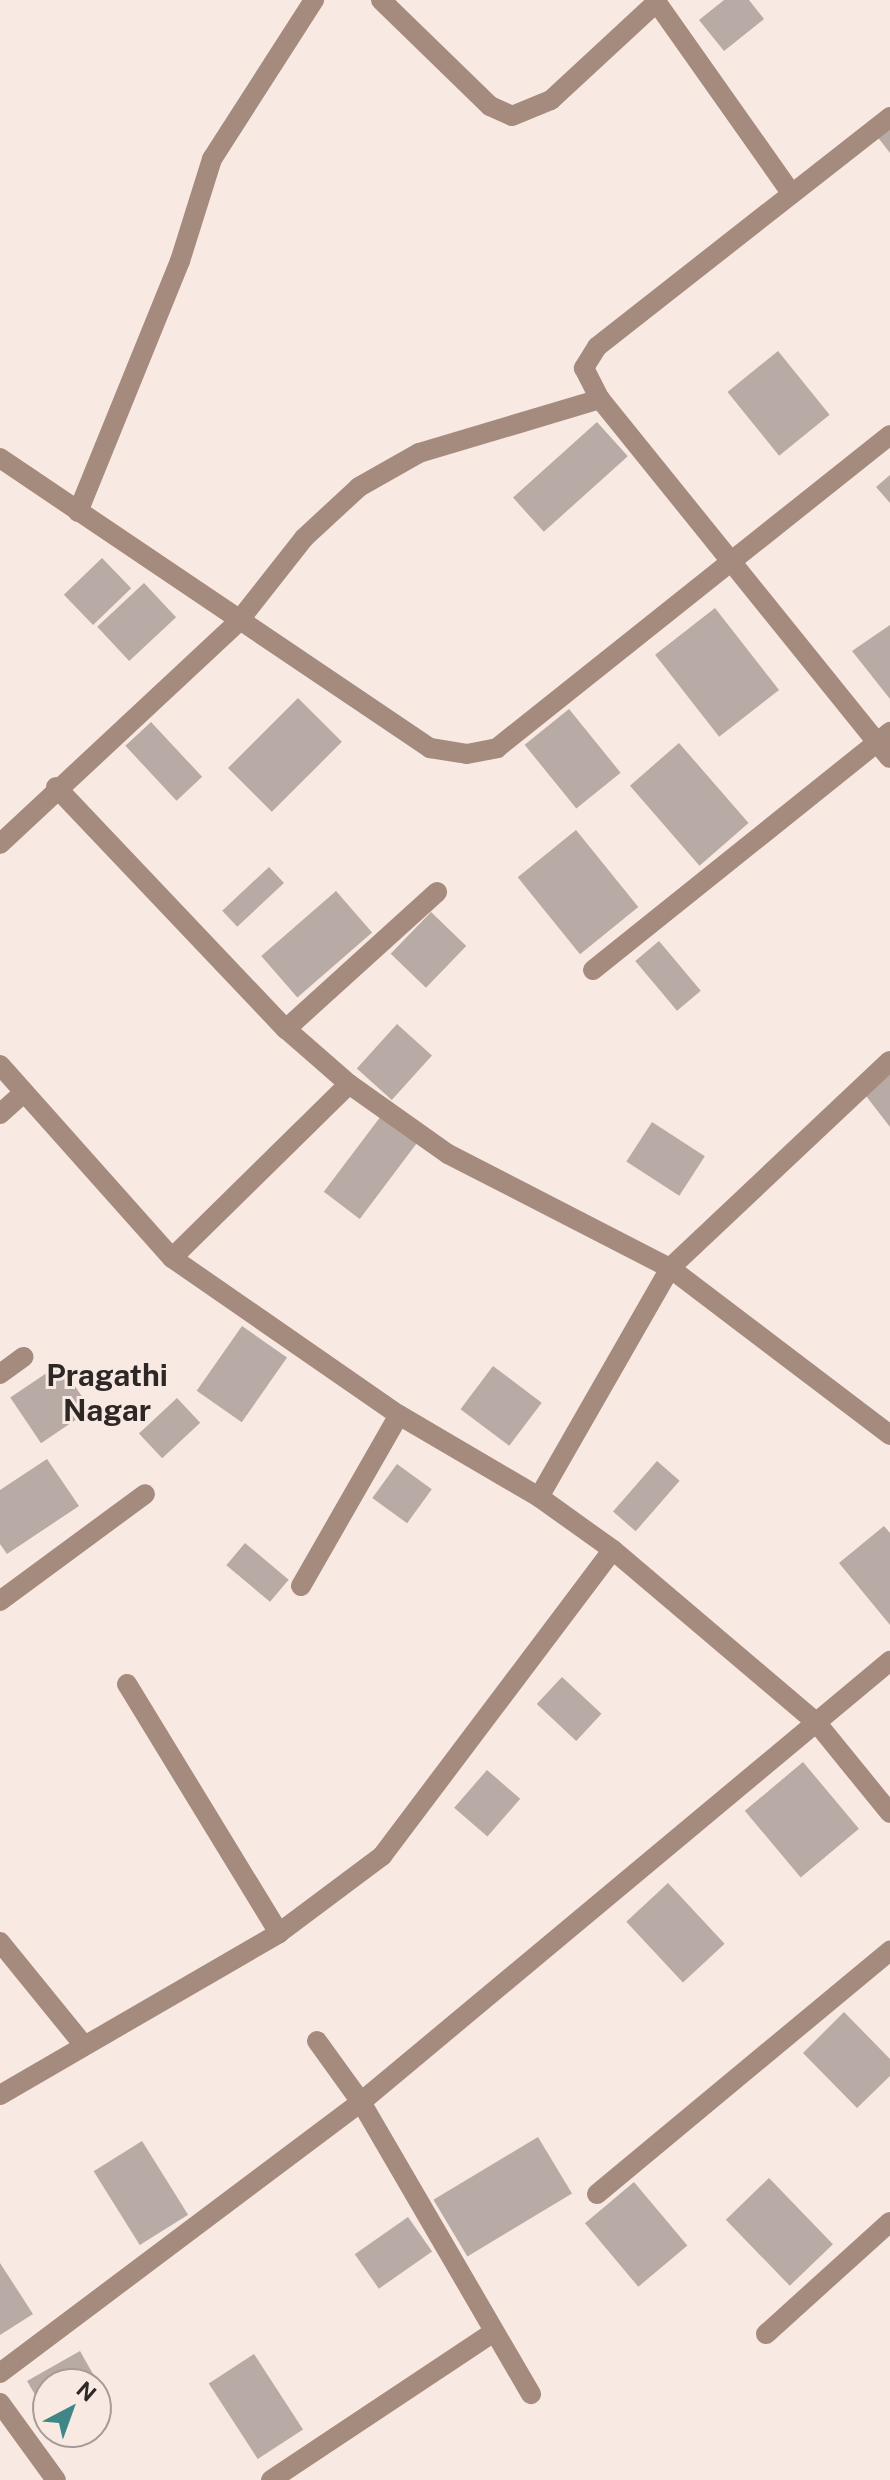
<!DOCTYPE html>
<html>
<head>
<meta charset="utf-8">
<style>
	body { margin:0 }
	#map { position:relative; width:890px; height:2480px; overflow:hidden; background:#f8e9e3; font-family:"Public Sans",sans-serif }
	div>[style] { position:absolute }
	.building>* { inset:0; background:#b8aaa4; transform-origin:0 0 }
	.minor>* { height:20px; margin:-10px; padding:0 10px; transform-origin:10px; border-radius:10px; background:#a58a7e }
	span { translate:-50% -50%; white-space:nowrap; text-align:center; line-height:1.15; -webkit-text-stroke:6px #f8e9e3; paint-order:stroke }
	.neighbourhood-label { font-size:30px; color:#2d2725; font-weight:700 }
	.north { position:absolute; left:32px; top:2368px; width:80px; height:80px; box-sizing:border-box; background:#f8e9e3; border:2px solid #a79b97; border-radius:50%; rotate:41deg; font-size:22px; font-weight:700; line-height:32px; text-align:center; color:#2d2725 }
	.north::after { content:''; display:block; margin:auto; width:28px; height:36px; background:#3f8786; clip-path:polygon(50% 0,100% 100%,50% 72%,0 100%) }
</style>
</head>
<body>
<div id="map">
	<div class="building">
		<i style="clip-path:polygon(724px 0,749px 0,764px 19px,724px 51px,699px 20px)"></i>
		<i style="clip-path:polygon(890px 123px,890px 153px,876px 135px)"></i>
		<i style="left:778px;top:351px;width:82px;height:65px;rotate:51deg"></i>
		<i style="left:597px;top:422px;width:46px;height:113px;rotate:48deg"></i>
		<i style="clip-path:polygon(890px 475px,890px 503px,876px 487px)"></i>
		<i style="left:102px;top:558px;width:42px;height:53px;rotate:46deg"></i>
		<i style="left:144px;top:583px;width:47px;height:64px;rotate:47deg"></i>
		<i style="left:715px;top:608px;width:104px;height:76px;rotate:52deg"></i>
		<i style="clip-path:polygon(890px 625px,890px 699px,852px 651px)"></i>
		<i style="left:298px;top:698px;width:62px;height:99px;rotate:45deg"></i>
		<i style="left:569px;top:709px;width:82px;height:57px;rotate:51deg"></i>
		<i style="left:151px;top:722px;width:75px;height:35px;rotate:47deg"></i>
		<i style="left:679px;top:743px;width:106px;height:65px;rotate:49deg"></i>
		<i style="left:576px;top:830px;width:99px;height:75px;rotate:51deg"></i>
		<i style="left:269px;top:867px;width:22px;height:64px;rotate:47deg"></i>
		<i style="left:336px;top:891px;width:55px;height:99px;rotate:49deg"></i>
		<i style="left:431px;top:912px;width:49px;height:58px;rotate:44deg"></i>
		<i style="left:659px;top:941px;width:65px;height:31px;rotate:50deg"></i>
		<i style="left:397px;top:1024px;width:47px;height:60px;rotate:42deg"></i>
		<i style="clip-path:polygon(890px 1072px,890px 1127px,863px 1092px)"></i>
		<i style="left:384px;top:1112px;width:45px;height:100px;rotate:37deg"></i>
		<i style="left:652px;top:1122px;width:63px;height:47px;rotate:33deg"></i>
		<i style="left:242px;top:1326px;width:55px;height:79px;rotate:35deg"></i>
		<i style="left:60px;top:1364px;width:55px;height:60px;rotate:56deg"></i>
		<i style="left:493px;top:1366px;width:61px;height:54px;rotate:37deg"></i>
		<i style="left:177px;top:1398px;width:34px;height:52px;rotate:47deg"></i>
		<i style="clip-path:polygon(47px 1459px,79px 1506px,7px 1554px,0 1544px,0 1490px)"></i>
		<i style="left:657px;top:1461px;width:30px;height:67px;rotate:41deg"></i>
		<i style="left:397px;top:1464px;width:43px;height:42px;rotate:36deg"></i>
		<i style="clip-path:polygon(884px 1526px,890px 1533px,890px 1625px,839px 1563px)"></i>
		<i style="left:245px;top:1543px;width:57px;height:29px;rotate:40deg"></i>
		<i style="left:562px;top:1677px;width:54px;height:37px;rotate:43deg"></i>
		<i style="left:803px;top:1762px;width:87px;height:76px;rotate:50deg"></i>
		<i style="left:487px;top:1770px;width:44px;height:50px;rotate:41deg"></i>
		<i style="left:668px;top:1883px;width:83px;height:57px;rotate:47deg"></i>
		<i style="clip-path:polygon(844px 2012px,890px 2059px,890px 2076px,857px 2108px,803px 2053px)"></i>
		<i style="left:538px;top:2137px;width:66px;height:122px;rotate:59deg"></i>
		<i style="left:142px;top:2141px;width:87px;height:57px;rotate:58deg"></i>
		<i style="left:769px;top:2178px;width:92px;height:60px;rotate:46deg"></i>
		<i style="left:634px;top:2182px;width:83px;height:64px;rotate:50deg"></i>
		<i style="left:408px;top:2217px;width:42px;height:65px;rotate:55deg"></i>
		<i style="clip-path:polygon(0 2263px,33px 2314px,0 2335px)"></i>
		<i style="clip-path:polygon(80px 2351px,102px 2390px,96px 2393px,96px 2384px,48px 2384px,48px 2417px,27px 2381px)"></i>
		<i style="left:254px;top:2354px;width:90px;height:54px;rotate:57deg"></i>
	</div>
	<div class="minor">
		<i style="left:381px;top:0;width:152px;rotate:44.2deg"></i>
		<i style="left:490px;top:106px;width:24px;rotate:24deg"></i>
		<i style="left:512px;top:116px;width:42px;rotate:-22.3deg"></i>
		<i style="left:551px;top:100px;width:144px;rotate:-42.8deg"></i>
		<i style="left:655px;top:0;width:237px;rotate:54.8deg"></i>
		<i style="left:890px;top:117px;width:372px;rotate:141.9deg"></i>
		<i style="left:597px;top:347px;width:25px;rotate:122deg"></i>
		<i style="left:584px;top:368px;width:35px;rotate:63deg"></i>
		<i style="left:600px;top:399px;width:461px;rotate:51.1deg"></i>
		<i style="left:0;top:458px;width:519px;rotate:34deg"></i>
		<i style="left:430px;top:748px;width:37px;rotate:9deg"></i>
		<i style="left:467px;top:754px;width:31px;rotate:-11deg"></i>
		<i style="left:497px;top:748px;width:502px;rotate:-38.54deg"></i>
		<i style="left:78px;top:512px;width:271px;rotate:-67.9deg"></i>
		<i style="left:180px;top:261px;width:107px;rotate:-72.6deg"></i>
		<i style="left:212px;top:159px;width:189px;rotate:-57.3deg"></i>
		<i style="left:56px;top:787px;width:334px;rotate:46.5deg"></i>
		<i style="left:286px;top:1029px;width:84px;rotate:41.1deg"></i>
		<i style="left:349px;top:1084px;width:248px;rotate:135.5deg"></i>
		<i style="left:0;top:844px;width:325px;rotate:-43deg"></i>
		<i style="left:238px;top:622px;width:107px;rotate:-51.8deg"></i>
		<i style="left:304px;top:538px;width:75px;rotate:-42.8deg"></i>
		<i style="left:359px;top:487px;width:69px;rotate:-29.5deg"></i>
		<i style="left:419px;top:453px;width:189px;rotate:-16.6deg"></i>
		<i style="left:593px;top:970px;width:381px;rotate:-38.7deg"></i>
		<i style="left:286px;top:1029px;width:204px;rotate:-42.2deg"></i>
		<i style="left:0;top:1065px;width:259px;rotate:48.3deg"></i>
		<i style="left:172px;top:1258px;width:276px;rotate:34.7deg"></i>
		<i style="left:399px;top:1415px;width:162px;rotate:30.4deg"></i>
		<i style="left:539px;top:1497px;width:91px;rotate:35.6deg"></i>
		<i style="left:613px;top:1550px;width:266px;rotate:40.3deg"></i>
		<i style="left:816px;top:1722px;width:117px;rotate:50.9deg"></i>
		<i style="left:349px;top:1084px;width:121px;rotate:35.3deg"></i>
		<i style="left:448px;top:1154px;width:250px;rotate:27.2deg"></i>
		<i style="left:670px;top:1268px;width:276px;rotate:37.2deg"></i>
		<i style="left:0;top:1114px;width:31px;rotate:-42deg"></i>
		<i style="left:0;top:1374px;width:29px;rotate:-36deg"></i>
		<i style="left:539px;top:1497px;width:264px;rotate:-60.2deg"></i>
		<i style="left:670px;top:1268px;width:302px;rotate:-43.3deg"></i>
		<i style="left:301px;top:1586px;width:197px;rotate:-60.2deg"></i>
		<i style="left:0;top:1601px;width:180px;rotate:-36.4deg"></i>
		<i style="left:127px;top:1684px;width:292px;rotate:58.6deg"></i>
		<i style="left:0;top:1942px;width:132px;rotate:50.9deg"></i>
		<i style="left:317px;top:2041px;width:75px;rotate:54.2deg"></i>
		<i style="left:361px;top:2102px;width:338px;rotate:59.8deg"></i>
		<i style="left:0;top:2095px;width:323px;rotate:-30.1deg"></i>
		<i style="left:279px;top:1933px;width:129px;rotate:-36.8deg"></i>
		<i style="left:382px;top:1856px;width:383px;rotate:-53deg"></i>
		<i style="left:597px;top:2194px;width:381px;rotate:-39.7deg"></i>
		<i style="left:766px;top:2334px;width:167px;rotate:-42.1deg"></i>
		<i style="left:0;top:2373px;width:451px;rotate:-36.9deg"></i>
		<i style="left:361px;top:2102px;width:689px;rotate:-39.82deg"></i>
		<i style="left:0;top:2403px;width:95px;rotate:54deg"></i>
		<i style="left:271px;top:2480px;width:265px;rotate:-33.6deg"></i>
	</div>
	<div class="neighbourhood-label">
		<span style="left:107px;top:1392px">Pragathi<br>Nagar</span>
	</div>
	<div class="north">N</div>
</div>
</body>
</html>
